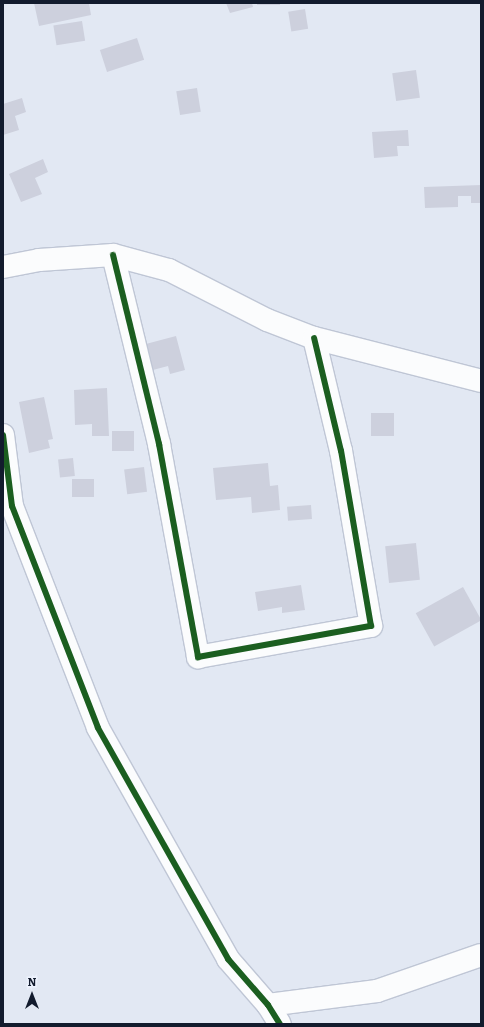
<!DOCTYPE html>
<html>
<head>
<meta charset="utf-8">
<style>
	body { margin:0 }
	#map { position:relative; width:484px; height:1027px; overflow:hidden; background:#e2e8f3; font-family:Bitter,serif }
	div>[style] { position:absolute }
	.building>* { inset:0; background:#cdd0dd; transform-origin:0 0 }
	.roads { filter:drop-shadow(1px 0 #bfc6d5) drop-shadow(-1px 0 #bfc6d5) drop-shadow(0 1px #bfc6d5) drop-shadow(0 -1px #bfc6d5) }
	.minor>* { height:22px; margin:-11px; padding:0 11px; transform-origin:11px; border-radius:11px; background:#fbfcfd }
	.cycleway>* { height:6px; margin:-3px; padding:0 3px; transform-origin:3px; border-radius:3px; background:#1b5e20 }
	span { translate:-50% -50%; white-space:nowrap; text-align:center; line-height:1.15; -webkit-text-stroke:3px #edf2fd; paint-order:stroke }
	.frame { position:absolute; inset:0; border:4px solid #121b2d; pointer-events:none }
	.north { position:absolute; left:12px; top:975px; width:40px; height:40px; -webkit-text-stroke:3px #edf2fd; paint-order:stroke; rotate:0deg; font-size:11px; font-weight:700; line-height:16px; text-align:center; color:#121b2d }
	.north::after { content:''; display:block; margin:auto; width:14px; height:18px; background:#121b2d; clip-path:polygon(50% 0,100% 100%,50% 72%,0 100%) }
</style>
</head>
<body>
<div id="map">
	<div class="building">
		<i style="clip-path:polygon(34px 3px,89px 3px,91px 15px,39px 26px)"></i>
		<i style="clip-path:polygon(226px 3px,252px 3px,253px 7px,230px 13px)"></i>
		<i style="left:257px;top:3px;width:23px;height:2px"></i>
		<i style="left:305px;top:9px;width:20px;height:17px;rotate:81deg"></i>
		<i style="left:82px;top:21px;width:20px;height:29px;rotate:81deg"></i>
		<i style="left:137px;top:38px;width:23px;height:39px;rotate:72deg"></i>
		<i style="left:416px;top:70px;width:28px;height:24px;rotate:82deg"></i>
		<i style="left:197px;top:88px;width:24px;height:21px;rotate:81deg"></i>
		<i style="clip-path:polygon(22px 98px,26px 112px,15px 116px,19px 130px,3px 135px,3px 104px)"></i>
		<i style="clip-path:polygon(408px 130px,409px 146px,397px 146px,398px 156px,374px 158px,372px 132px)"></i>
		<i style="clip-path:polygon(43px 159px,48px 172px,35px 178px,42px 194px,21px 202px,9px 174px)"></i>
		<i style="clip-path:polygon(481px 185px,481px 203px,471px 203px,471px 196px,458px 196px,458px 207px,425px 208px,424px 187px)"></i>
		<i style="clip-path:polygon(176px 336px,185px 370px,170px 374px,168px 366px,149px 371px,142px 345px)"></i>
		<i style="clip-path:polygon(107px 388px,109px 436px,92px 436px,92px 424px,75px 425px,74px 390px)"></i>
		<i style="clip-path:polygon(44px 397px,53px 439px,48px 440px,50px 448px,29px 453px,19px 402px)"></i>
		<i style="left:371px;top:413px;width:23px;height:23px"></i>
		<i style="left:112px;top:431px;width:22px;height:20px"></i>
		<i style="left:73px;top:458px;width:18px;height:15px;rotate:84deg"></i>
		<i style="clip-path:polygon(268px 463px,270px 486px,278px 485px,280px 510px,252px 513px,251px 497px,216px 500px,213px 468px)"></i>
		<i style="left:144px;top:467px;width:25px;height:20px;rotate:83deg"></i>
		<i style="left:72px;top:479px;width:22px;height:18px"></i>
		<i style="left:311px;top:505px;width:14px;height:24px;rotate:86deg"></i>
		<i style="left:416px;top:543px;width:37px;height:31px;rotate:84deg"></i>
		<i style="clip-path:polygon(301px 585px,305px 610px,282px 613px,282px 607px,258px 611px,255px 592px)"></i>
		<i style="left:463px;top:587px;width:38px;height:54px;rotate:61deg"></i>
	</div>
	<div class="roads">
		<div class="minor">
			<i style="left:113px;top:255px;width:195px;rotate:76.3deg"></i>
			<i style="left:159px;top:444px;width:217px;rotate:79.6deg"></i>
			<i style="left:198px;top:657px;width:176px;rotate:-10.2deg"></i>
			<i style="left:371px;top:626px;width:178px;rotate:-99.7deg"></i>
			<i style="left:341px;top:451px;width:116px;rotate:-103.4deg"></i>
			<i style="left:3px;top:267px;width:37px;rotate:-11deg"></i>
			<i style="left:39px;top:260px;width:74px;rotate:-3.9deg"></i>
			<i style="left:113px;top:255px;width:58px;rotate:15deg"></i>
			<i style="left:169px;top:270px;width:110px;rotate:27deg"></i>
			<i style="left:267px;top:320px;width:50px;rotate:21deg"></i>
			<i style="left:314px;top:338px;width:172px;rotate:14.4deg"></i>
			<i style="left:3px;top:435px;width:72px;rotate:82.8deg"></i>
			<i style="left:12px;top:506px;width:238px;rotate:68.8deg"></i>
			<i style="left:98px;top:728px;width:265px;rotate:60.6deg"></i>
			<i style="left:228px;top:959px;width:61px;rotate:49deg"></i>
			<i style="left:268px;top:1005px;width:22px;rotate:58deg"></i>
			<i style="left:268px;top:1005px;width:110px;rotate:-7.3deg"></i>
			<i style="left:377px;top:991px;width:110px;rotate:-19.1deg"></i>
		</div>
	</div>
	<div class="cycleway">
		<i style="left:113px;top:255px;width:195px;rotate:76.3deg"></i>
		<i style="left:159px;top:444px;width:217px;rotate:79.6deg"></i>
		<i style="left:198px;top:657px;width:176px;rotate:-10.2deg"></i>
		<i style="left:371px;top:626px;width:178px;rotate:-99.7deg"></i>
		<i style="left:341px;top:451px;width:116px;rotate:-103.4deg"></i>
		<i style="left:3px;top:435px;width:72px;rotate:82.8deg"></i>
		<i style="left:12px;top:506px;width:238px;rotate:68.8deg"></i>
		<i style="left:98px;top:728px;width:265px;rotate:60.6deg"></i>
		<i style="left:228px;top:959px;width:61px;rotate:49deg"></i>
		<i style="left:268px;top:1005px;width:22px;rotate:58deg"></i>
	</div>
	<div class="frame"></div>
	<div class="north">N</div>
</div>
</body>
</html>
